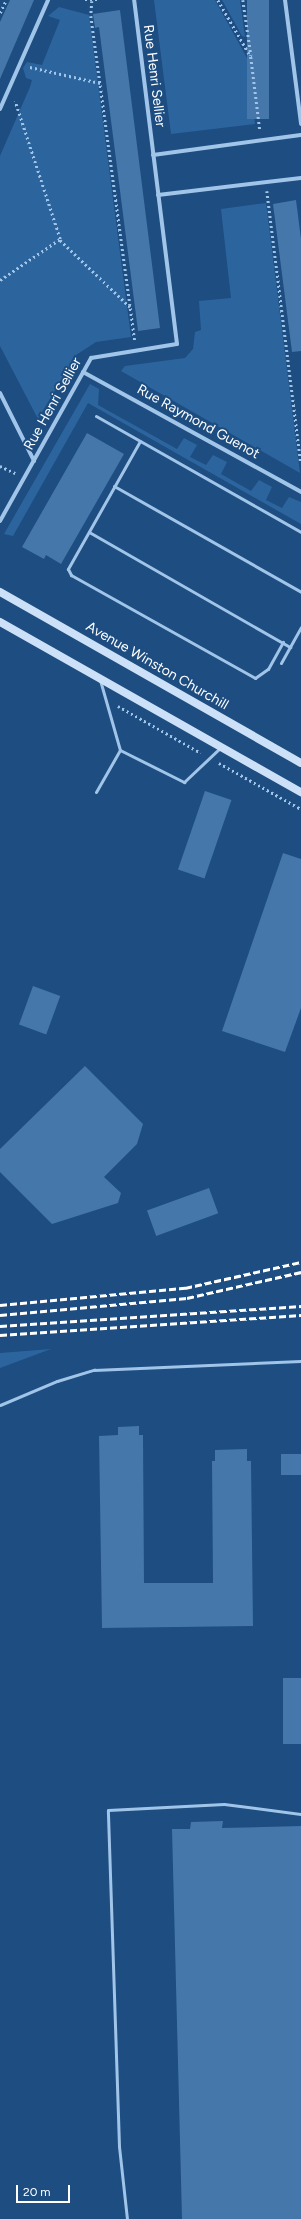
<!DOCTYPE html>
<html>
<head>
<meta charset="utf-8">
<style>
	body { margin:0 }
	#map { position:relative; width:301px; height:2219px; overflow:hidden; background:#1d4d81; font-family:Figtree,sans-serif }
	div>[style] { position:absolute }
	.green>* { inset:0; background:#2c659e }
	.building>* { inset:0; background:#4577ab; transform-origin:0 0 }
	.path>* { height:2.5px; margin-top:-1.25px; transform-origin:0; background:repeating-linear-gradient(90deg,#a1c5e9 0 2px,transparent 0 5px) }
	.lane>* { height:3px; margin:-1.5px; padding:0 1.5px; transform-origin:1.5px; border-radius:1.5px; background:#a1c5e9 }
	.street>* { height:4px; margin:-2px; padding:0 2px; transform-origin:2px; border-radius:2px; background:#a1c5e9 }
	.secondary>* { height:8px; margin:-4px; padding:0 4px; transform-origin:4px; border-radius:4px; background:#cce1f7 }
	.rail>* { height:3px; margin-top:-1.5px; transform-origin:0; background:repeating-linear-gradient(90deg,#fff 0 7px,transparent 0 10px) }
	span { translate:-50% -50%; white-space:nowrap; text-align:center; line-height:1.15; -webkit-text-stroke:4px #1d4d81; paint-order:stroke }
	.street-label { font-size:14px; color:#fff }
	.scale { position:absolute; left:16px; top:2185px; width:54px; height:18px; box-sizing:border-box; border:2px solid #fff; border-top:0; padding-left:5px; font-size:12px; line-height:14px; white-space:nowrap; color:#fff; -webkit-text-stroke:3px #1d4d81; paint-order:stroke }
</style>
</head>
<body>
<div id="map">
	<div class="green">
		<i style="clip-path:polygon(154px 0,215px 0,247px 58px,255px 124px,171px 134px)"></i>
		<i style="clip-path:polygon(222px 0,240px 0,245px 37px,242px 36px)"></i>
		<i style="clip-path:polygon(59px 7px,89px 15px,131px 337px,96px 342px,76px 355px,38px 419px,0 346px,0 156px,30px 87px,32px 80px,26px 78px,23px 68px,27px 62px,42px 65px,60px 20px,48px 16px)"></i>
		<i style="clip-path:polygon(266px 203px,300px 473px,121px 371px,125px 366px,185px 358px,193px 349px,195px 332px,201px 330px,199px 301px,231px 298px,221px 209px)"></i>
		<i style="clip-path:polygon(90px 384px,99px 389px,98px 405px,177px 449px,184px 438px,197px 445px,190px 457px,206px 465px,213px 455px,227px 462px,221px 474px,251px 491px,259px 480px,272px 487px,266px 500px,282px 508px,289px 497px,301px 502px,301px 524px,88px 403px,13px 536px,4px 534px)"></i>
		<i style="clip-path:polygon(51px 1349px,0 1368px,0 1353px)"></i>
	</div>
	<div class="building">
		<i style="clip-path:polygon(10px 0,34px 0,0 79px,0 22px)"></i>
		<i style="left:247px;top:0;width:22px;height:119px"></i>
		<i style="clip-path:polygon(120px 10px,160px 328px,138px 331px,99px 27px,95px 28px,93px 14px)"></i>
		<i style="clip-path:polygon(296px 200px,301px 239px,301px 351px,292px 352px,273px 204px)"></i>
		<i style="clip-path:polygon(87px 433px,124px 454px,61px 564px,46px 555px,44px 559px,22px 547px)"></i>
		<i style="left:205px;top:791px;width:28px;height:83px;rotate:19deg"></i>
		<i style="clip-path:polygon(283px 853px,301px 859px,301px 1008px,285px 1052px,222px 1031px)"></i>
		<i style="left:33px;top:986px;width:29px;height:41px;rotate:20deg"></i>
		<i style="clip-path:polygon(85px 1066px,143px 1124px,137px 1144px,104px 1177px,121px 1193px,118px 1203px,52px 1224px,0 1172px,0 1149px)"></i>
		<i style="left:209px;top:1188px;width:27px;height:66px;rotate:70deg"></i>
		<i style="clip-path:polygon(139px 1426px,139px 1435px,143px 1435px,144px 1583px,213px 1583px,212px 1461px,215px 1461px,215px 1450px,247px 1449px,247px 1461px,251px 1461px,253px 1626px,102px 1628px,99px 1436px,118px 1435px,118px 1427px)"></i>
		<i style="left:301px;top:1454px;width:21px;height:20px;rotate:90deg"></i>
		<i style="left:301px;top:1678px;width:66px;height:18px;rotate:90deg"></i>
		<i style="clip-path:polygon(223px 1821px,222px 1828px,301px 1826px,301px 2219px,182px 2219px,172px 1829px,190px 1829px,191px 1822px)"></i>
	</div>
	<div class="path">
		<i style="left:85px;top:0;width:13px"></i>
		<i style="left:218px;top:0;width:66px;rotate:59.9deg"></i>
		<i style="left:251px;top:57px;width:74px;rotate:83deg"></i>
		<i style="left:243px;top:0;width:56px;rotate:81.7deg"></i>
		<i style="left:92px;top:1px;width:15px;rotate:94deg"></i>
		<i style="left:91px;top:16px;width:328px;rotate:82.3deg"></i>
		<i style="left:0;top:13px;width:14px;rotate:-65deg"></i>
		<i style="left:30px;top:67px;width:72px;rotate:12.9deg"></i>
		<i style="left:267px;top:191px;width:274px;rotate:82.9deg"></i>
		<i style="left:60px;top:240px;width:97px;rotate:43.7deg"></i>
		<i style="left:0;top:280px;width:73px;rotate:-34.3deg"></i>
		<i style="left:60px;top:239px;width:145px;rotate:-108.1deg"></i>
		<i style="left:0;top:466px;width:17px;rotate:25deg"></i>
		<i style="left:118px;top:706px;width:95px;rotate:29.5deg"></i>
		<i style="left:219px;top:763px;width:94px;rotate:29.3deg"></i>
	</div>
	<div class="lane">
		<i style="left:96px;top:416px;width:236px;rotate:29.5deg"></i>
		<i style="left:140px;top:441px;width:147px;rotate:119.4deg"></i>
		<i style="left:68px;top:569px;width:7px;rotate:63deg"></i>
		<i style="left:71px;top:575px;width:211px;rotate:29.2deg"></i>
		<i style="left:255px;top:678px;width:16px;rotate:-35deg"></i>
		<i style="left:268px;top:669px;width:31px;rotate:-61deg"></i>
		<i style="left:114px;top:486px;width:215px;rotate:29.5deg"></i>
		<i style="left:89px;top:532px;width:232px;rotate:29.8deg"></i>
		<i style="left:281px;top:663px;width:41px;rotate:-60.9deg"></i>
		<i style="left:100px;top:680px;width:73px;rotate:74.1deg"></i>
		<i style="left:120px;top:750px;width:72px;rotate:26.6deg"></i>
		<i style="left:184px;top:782px;width:50px;rotate:-43.4deg"></i>
		<i style="left:96px;top:792px;width:48px;rotate:-60.3deg"></i>
		<i style="left:0;top:1405px;width:62px;rotate:-22.8deg"></i>
		<i style="left:57px;top:1381px;width:39px;rotate:-17deg"></i>
		<i style="left:94px;top:1370px;width:207px;rotate:-2.5deg"></i>
		<i style="left:127px;top:2219px;width:73px;rotate:-96.3deg"></i>
		<i style="left:119px;top:2146px;width:336px;rotate:-91.9deg"></i>
		<i style="left:108px;top:1810px;width:116px;rotate:-3deg"></i>
		<i style="left:224px;top:1804px;width:78px;rotate:7.4deg"></i>
	</div>
	<div class="street">
		<i style="left:285px;top:0;width:125px;rotate:82.6deg"></i>
		<i style="left:0;top:109px;width:119px;rotate:-66.2deg"></i>
		<i style="left:153px;top:155px;width:149px;rotate:-7.7deg"></i>
		<i style="left:158px;top:195px;width:144px;rotate:-6.8deg"></i>
		<i style="left:83px;top:372px;width:249px;rotate:28.8deg"></i>
		<i style="left:0;top:393px;width:76px;rotate:63.4deg"></i>
		<i style="left:0;top:521px;width:187px;rotate:-60.8deg"></i>
		<i style="left:91px;top:358px;width:87px;rotate:-9.2deg"></i>
		<i style="left:177px;top:344px;width:347px;rotate:-97.1deg"></i>
	</div>
	<div class="secondary">
		<i style="left:0;top:592px;width:346px;rotate:29.6deg"></i>
		<i style="left:0;top:622px;width:346px;rotate:29.5deg"></i>
	</div>
	<div class="rail">
		<i style="left:0;top:1305px;width:186px;rotate:-5.3deg"></i>
		<i style="left:185px;top:1288px;width:119px;rotate:-12.6deg"></i>
		<i style="left:0;top:1315px;width:188px;rotate:-5.2deg"></i>
		<i style="left:187px;top:1298px;width:117px;rotate:-12.8deg"></i>
		<i style="left:0;top:1326px;width:302px;rotate:-3.8deg"></i>
		<i style="left:0;top:1335px;width:302px;rotate:-3.8deg"></i>
	</div>
	<div class="street-label">
		<span style="left:154px;top:76px;rotate:83deg">Rue Henri Sellier</span>
		<span style="left:53px;top:404px;rotate:-61deg">Rue Henri Sellier</span>
		<span style="left:198px;top:422px;rotate:29deg">Rue Raymond Guenot</span>
		<span style="left:157px;top:666px;rotate:30deg">Avenue Winston Churchill</span>
	</div>
	<div class="scale">20 m</div>
</div>
</body>
</html>
